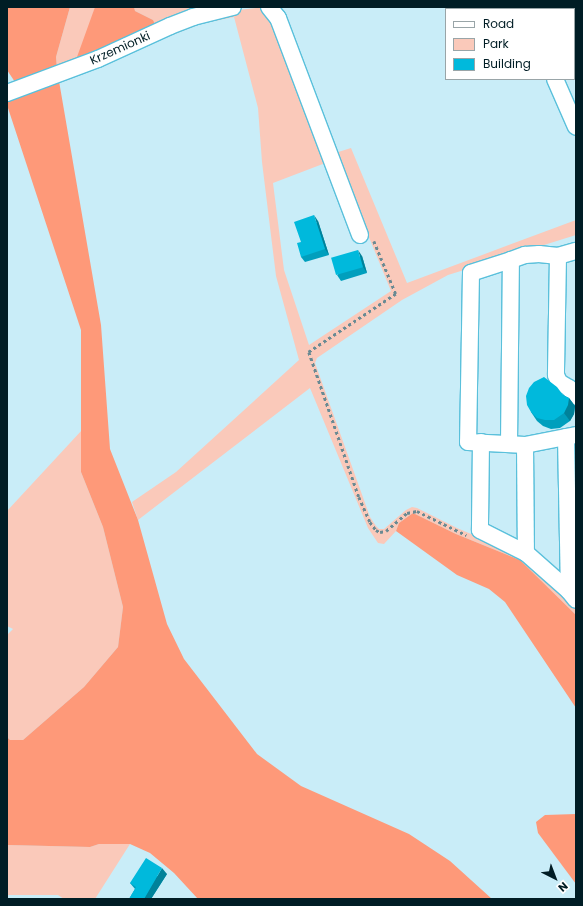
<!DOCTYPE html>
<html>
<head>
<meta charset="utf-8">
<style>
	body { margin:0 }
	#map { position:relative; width:583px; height:906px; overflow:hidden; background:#c9edf8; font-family:Poppins,sans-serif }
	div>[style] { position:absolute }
	.green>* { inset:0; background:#fac9ba }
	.forest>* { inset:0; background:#fe9979 }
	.path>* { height:2.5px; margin-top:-1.25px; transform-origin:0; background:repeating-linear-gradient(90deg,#698a93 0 3px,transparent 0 6px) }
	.roads { filter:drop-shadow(1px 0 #5ac0db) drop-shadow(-1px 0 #5ac0db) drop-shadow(0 1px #5ac0db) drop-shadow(0 -1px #5ac0db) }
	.minor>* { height:16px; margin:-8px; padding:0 8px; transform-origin:8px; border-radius:8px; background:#fff }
	.wall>* { inset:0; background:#009fbd; transform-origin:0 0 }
	.shaded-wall>* { inset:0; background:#00829a }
	.building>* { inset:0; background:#00b9dc; transform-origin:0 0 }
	span { translate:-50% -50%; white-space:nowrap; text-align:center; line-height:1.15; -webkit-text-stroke:4px #fff; paint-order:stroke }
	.street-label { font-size:12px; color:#001d25 }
	.frame { position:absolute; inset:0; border:8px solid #001d25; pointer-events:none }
	.legend { position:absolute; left:445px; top:8px; width:130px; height:72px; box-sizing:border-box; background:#fff; border:1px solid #99a5a8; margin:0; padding:5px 7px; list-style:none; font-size:12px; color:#001d25 }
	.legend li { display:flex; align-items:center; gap:8px; height:20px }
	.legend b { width:20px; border:1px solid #99a5a8 }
	.north { position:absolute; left:535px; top:858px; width:40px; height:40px; -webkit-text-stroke:3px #fff; paint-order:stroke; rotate:138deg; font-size:11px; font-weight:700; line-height:16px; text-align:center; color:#001d25 }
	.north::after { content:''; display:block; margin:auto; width:14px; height:18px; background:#001d25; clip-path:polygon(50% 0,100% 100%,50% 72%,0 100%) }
</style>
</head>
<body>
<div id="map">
	<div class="green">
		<i style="clip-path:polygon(70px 7px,95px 7px,81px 61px,57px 69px,56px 57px)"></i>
		<i style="clip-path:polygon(134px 7px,210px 7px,157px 28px,153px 20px,135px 11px)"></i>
		<i style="clip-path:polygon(264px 7px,276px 21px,328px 162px,273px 183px,284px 270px,309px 345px,391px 291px,337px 159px,332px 154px,351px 148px,407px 283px,576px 220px,576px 235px,448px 275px,402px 300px,317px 358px,315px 363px,370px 517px,376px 526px,379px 529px,384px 529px,406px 510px,412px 507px,417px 508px,457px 528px,523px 556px,576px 606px,576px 615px,520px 560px,456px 534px,413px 513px,399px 523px,396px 531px,384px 544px,378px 543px,368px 528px,310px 388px,138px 520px,132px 502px,176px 472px,299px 360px,276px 276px,262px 162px,258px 108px,234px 17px,200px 24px,7px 101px,7px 97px,171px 30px,239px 10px)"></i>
		<i style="clip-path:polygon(82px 430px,81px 472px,103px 527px,123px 607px,118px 647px,84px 687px,23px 740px,10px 740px,7px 737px,7px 635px,13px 629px,7px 626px,7px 511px)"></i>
		<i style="clip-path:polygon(7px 843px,8px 845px,90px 847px,99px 844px,130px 844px,95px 899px,64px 899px,58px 895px,7px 895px)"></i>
	</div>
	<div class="forest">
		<i style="clip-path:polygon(7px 7px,70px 7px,56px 57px,57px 69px,17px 85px,7px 70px)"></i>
		<i style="clip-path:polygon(95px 7px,134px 7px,135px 11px,153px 20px,157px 28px,81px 61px,77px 57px)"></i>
		<i style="clip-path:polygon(59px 81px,101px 325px,110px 449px,138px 520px,167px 624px,184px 659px,257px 754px,301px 786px,409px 834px,450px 861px,492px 899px,198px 899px,174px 873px,150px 853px,130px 844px,99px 844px,90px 847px,8px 845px,7px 737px,10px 740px,23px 740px,84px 687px,118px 647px,123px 607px,103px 527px,81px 472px,81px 330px,7px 105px,7px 101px)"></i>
		<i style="clip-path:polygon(413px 513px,456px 534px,520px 560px,575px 614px,576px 708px,505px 602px,489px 589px,457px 575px,396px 531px,399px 523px)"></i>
		<i style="clip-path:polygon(576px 814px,576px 884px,538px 833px,536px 822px,545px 815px)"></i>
	</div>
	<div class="path">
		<i style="left:374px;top:241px;width:57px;rotate:67.5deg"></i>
		<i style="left:396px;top:294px;width:105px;rotate:146.3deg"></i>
		<i style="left:309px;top:352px;width:153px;rotate:71deg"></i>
		<i style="left:359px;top:497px;width:27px;rotate:66deg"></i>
		<i style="left:370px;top:522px;width:10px;rotate:53deg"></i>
		<i style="left:376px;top:530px;width:4px;rotate:27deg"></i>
		<i style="left:380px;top:532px;width:6px;rotate:-9deg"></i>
		<i style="left:386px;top:531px;width:28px;rotate:-41deg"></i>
		<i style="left:407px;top:513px;width:10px;rotate:-11deg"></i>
		<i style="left:417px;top:511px;width:55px;rotate:26.1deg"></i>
	</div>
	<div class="roads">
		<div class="minor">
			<i style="left:269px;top:7px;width:14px;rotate:51deg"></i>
			<i style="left:278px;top:18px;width:232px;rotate:69.3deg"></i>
			<i style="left:523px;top:7px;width:2px;rotate:63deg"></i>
			<i style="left:555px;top:79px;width:52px;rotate:66.4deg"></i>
			<i style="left:7px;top:93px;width:97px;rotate:-20.5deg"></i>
			<i style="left:98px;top:59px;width:79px;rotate:-24.6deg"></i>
			<i style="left:170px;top:26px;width:25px;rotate:-21deg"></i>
			<i style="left:193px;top:17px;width:41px;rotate:-14deg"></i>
			<i style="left:558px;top:256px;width:19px;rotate:-16deg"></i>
			<i style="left:511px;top:260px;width:15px;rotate:-20deg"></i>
			<i style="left:525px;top:255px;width:14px;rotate:-4deg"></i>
			<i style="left:539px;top:254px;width:19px;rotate:6deg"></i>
			<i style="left:558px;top:256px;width:119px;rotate:91deg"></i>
			<i style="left:556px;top:375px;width:8px;rotate:67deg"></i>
			<i style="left:559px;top:382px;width:12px;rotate:31deg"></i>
			<i style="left:569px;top:388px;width:11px;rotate:52deg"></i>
			<i style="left:566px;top:437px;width:154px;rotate:88.9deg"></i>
			<i style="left:481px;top:442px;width:88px;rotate:90.7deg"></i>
			<i style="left:480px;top:530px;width:51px;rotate:26.6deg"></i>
			<i style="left:526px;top:553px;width:57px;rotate:41.5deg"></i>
			<i style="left:569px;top:591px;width:11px;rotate:52deg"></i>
			<i style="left:509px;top:444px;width:184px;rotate:-89.4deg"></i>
			<i style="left:511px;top:260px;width:42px;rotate:162deg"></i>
			<i style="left:471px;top:273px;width:169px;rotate:91deg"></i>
			<i style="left:468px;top:442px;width:57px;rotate:3deg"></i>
			<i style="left:525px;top:445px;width:52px;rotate:-11.1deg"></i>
			<i style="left:525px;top:445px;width:108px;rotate:89.5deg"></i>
		</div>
	</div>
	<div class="wall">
		<i style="left:460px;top:7px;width:33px;height:2px"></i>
		<i style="clip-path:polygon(318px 221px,329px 255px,305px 262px,301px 257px,301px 242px)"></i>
		<i style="clip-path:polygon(362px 256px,367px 273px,341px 281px,337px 275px)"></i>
		<i style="clip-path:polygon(563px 395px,569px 398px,575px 406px,574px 414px,570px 421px,560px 428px,551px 429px,543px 426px,537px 421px,531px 412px)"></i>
		<i style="clip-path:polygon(167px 874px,151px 899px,129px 899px,135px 889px,130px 883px)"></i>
	</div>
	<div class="shaded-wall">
		<i style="clip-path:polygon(314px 215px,318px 221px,329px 255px,325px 249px)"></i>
		<i style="clip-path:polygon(358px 250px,362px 256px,367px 273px,363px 267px)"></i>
		<i style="clip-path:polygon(569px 398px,575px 406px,574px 414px,570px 421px,564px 413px)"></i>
		<i style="clip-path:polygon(162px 868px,167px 874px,151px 899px,144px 899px)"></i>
	</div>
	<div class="building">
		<i style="clip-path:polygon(460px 7px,489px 7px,484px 9px,461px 9px)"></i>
		<i style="clip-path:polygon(314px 215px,325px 249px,301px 257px,297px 243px,301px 242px,294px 222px)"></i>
		<i style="left:358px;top:250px;width:18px;height:28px;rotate:74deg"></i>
		<i style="clip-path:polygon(544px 377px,557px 387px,563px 395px,569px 398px,568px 405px,564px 413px,554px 420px,545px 420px,537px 418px,531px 412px,527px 405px,526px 396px,529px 388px,534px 382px)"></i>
		<i style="clip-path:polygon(146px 858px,162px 868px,144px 899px,129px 899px,136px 887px,130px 883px)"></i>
	</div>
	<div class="street-label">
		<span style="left:120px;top:48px;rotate:-24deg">Krzemionki</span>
	</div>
	<div class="frame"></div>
	<ul class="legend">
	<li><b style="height:5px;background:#fff"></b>Road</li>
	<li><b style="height:11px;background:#fac9ba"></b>Park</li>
	<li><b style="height:11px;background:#00b9dc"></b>Building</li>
	</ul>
	<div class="north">N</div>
</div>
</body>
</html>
